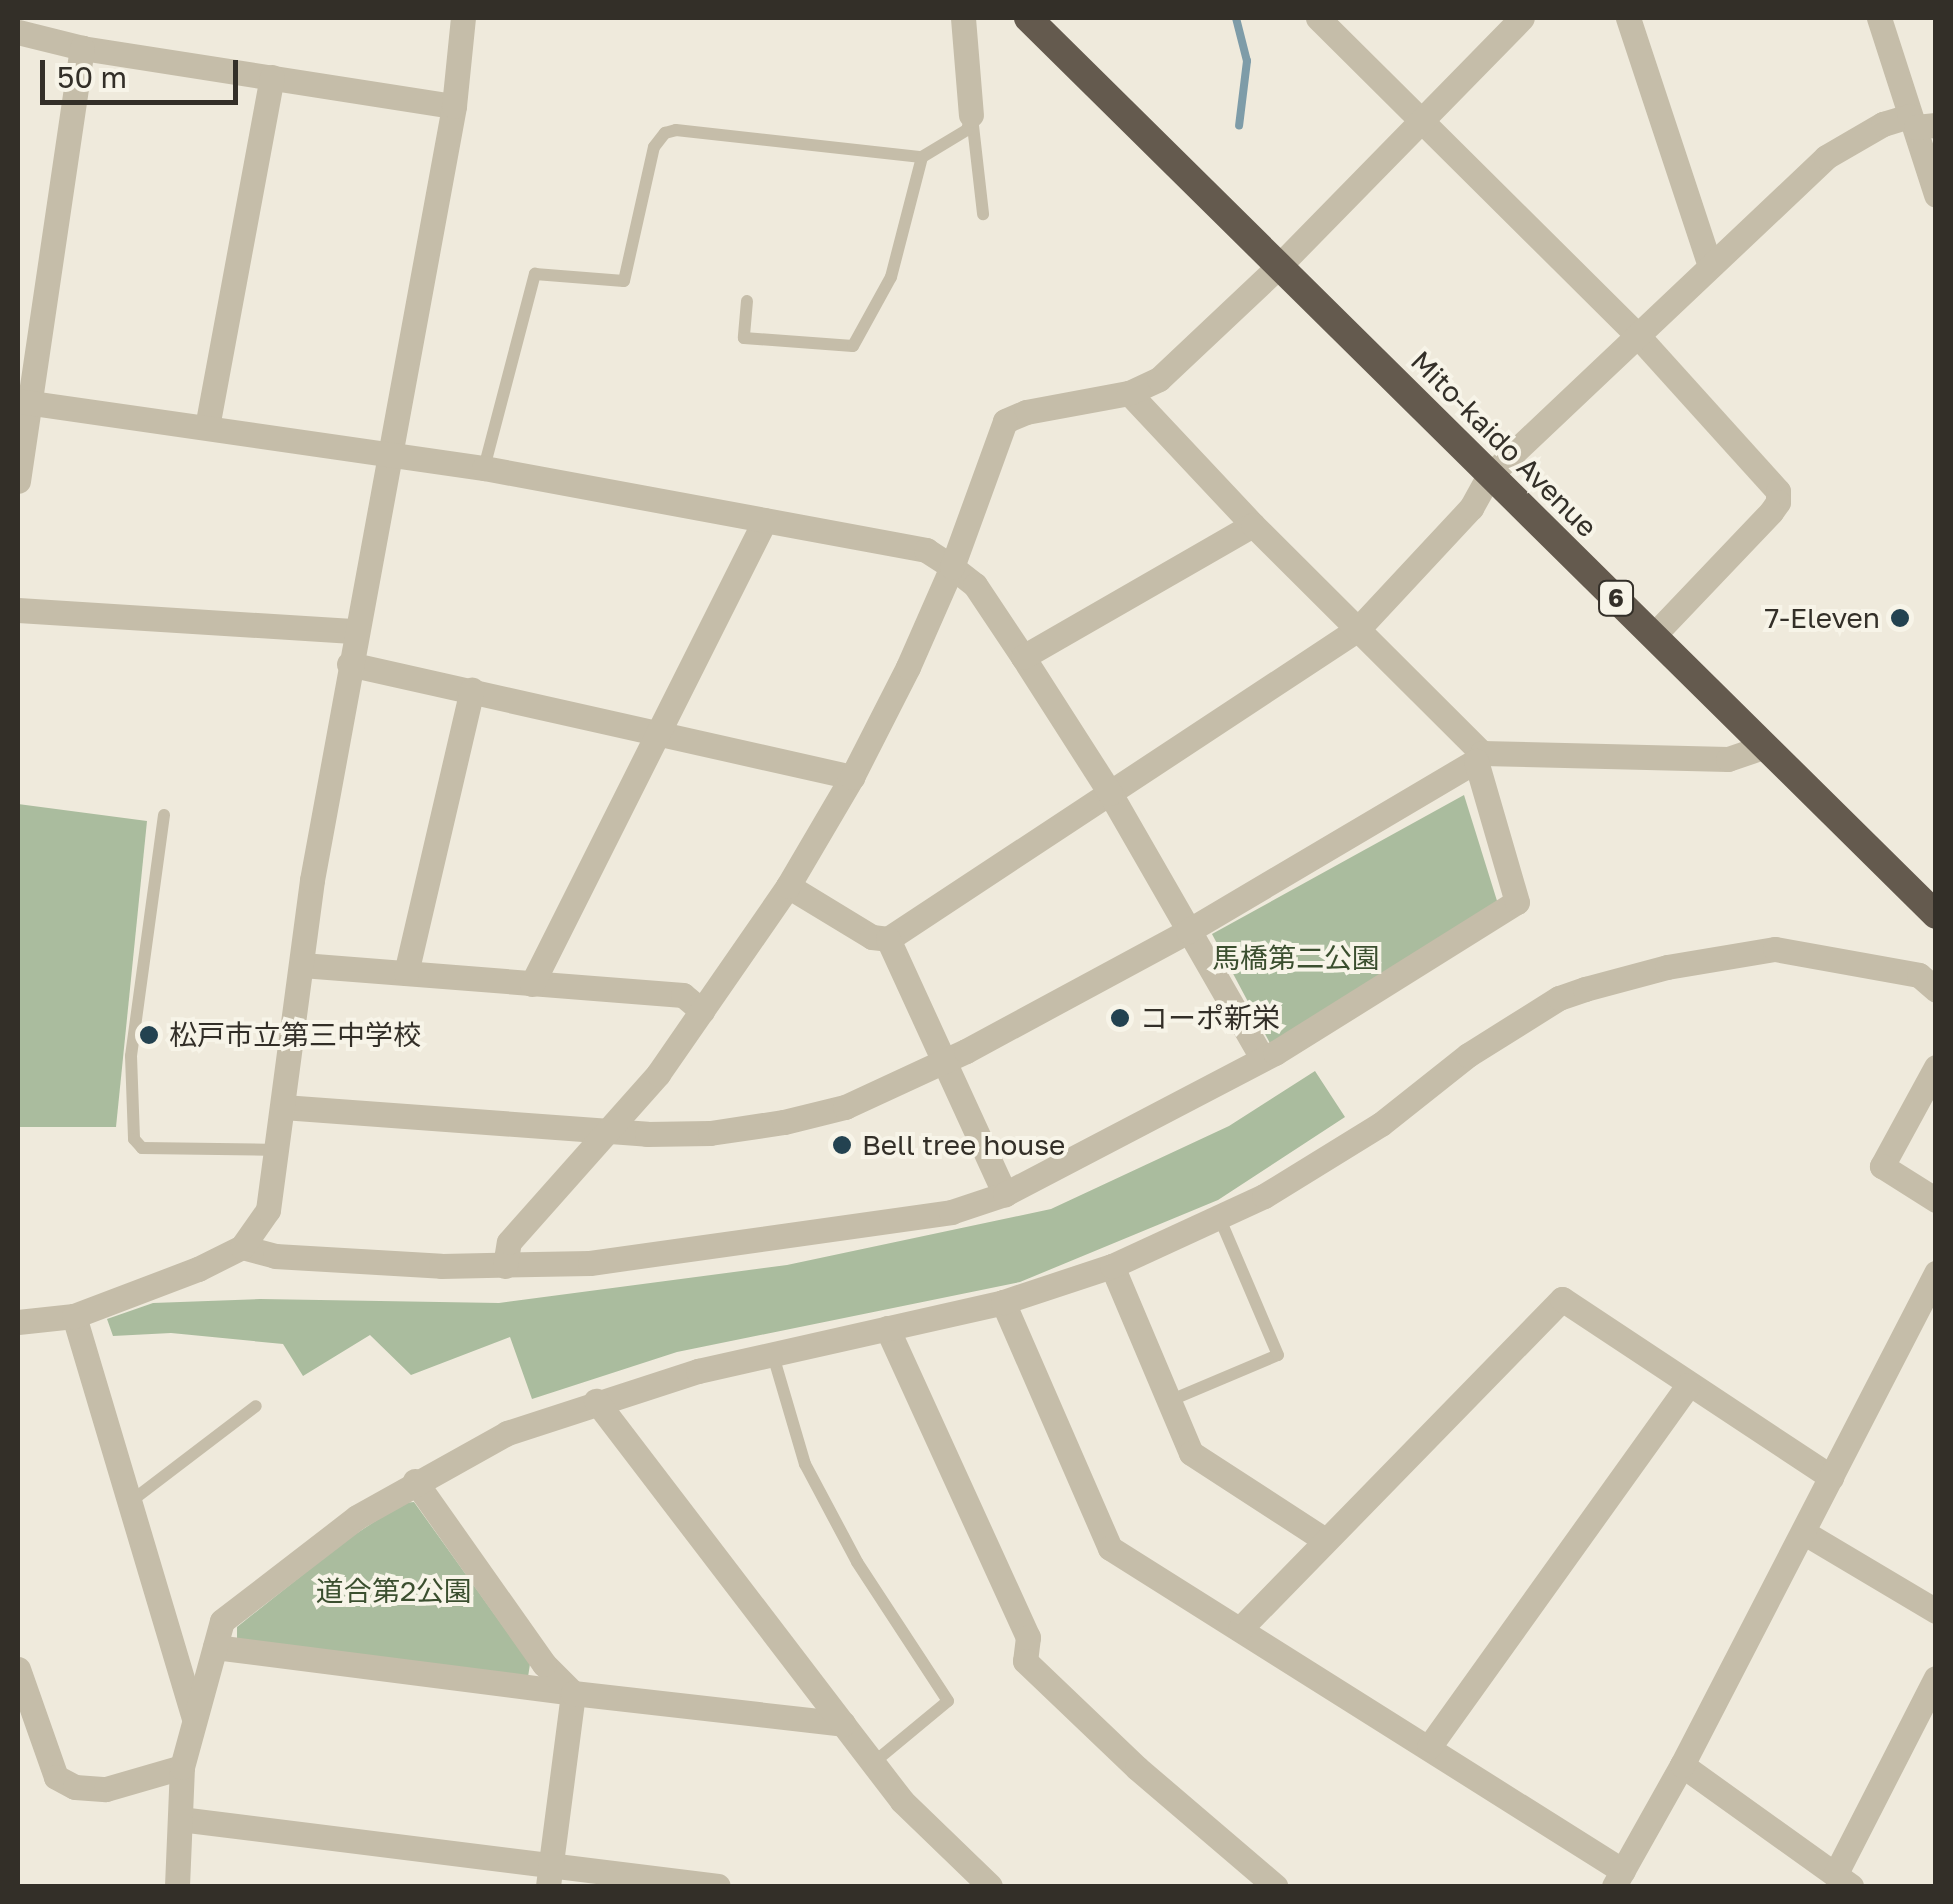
<!DOCTYPE html>
<html>
<head>
<meta charset="utf-8">
<style>
	body { margin:0 }
	#map { position:relative; width:1953px; height:1904px; overflow:hidden; background:#efeadc; font-family:"Golos Text","Noto Sans JP",sans-serif }
	div>[style] { position:absolute }
	.green>* { inset:0; background:#aabc9e }
	.stream>* { height:8px; margin:-4px; padding:0 4px; transform-origin:4px; border-radius:4px; background:#7e9ca8 }
	.service>* { height:12px; margin:-6px; padding:0 6px; transform-origin:6px; border-radius:6px; background:#c5bda9 }
	.minor>* { height:25px; margin:-12.5px; padding:0 12.5px; transform-origin:12.5px; border-radius:12.5px; background:#c5bda9 }
	.tertiary>* { height:25px; margin:-12.5px; padding:0 12.5px; transform-origin:12.5px; border-radius:12.5px; background:#c5bda9 }
	.trunk>* { height:28px; margin:-14px; padding:0 14px; transform-origin:14px; border-radius:14px; background:#645a4e }
	.dots>* { width:28px; height:28px; translate:-50% -50%; box-sizing:border-box; border:5px solid #f7f4e8; border-radius:50% }
	span { translate:-50% -50%; white-space:nowrap; text-align:center; line-height:1.15; -webkit-text-stroke:8px #f7f4e8; paint-order:stroke }
	.shield-label span { padding:2px 8px; background:#f7f4e8; border:2px solid; border-radius:8px; -webkit-text-stroke-width:0 }
	.shield-label { font-size:25px; color:#332f28; font-weight:700 }
	.street-label { font-size:28px; color:#332f28 }
	.poi-label { font-size:28px; color:#332f28 }
	.right { translate:-100% -50%; text-align:right }
	.left { translate:0 -50%; text-align:left }
	.park-label { font-size:28px; color:#3b4f2f }
	.frame { position:absolute; inset:0; border:20px solid #332f28; pointer-events:none }
	.scale { position:absolute; left:40px; top:60px; width:198px; height:45px; box-sizing:border-box; border:5px solid #332f28; border-top:0; padding-left:12px; font-size:30px; line-height:35px; white-space:nowrap; color:#332f28; -webkit-text-stroke:8px #f7f4e8; paint-order:stroke }
</style>
</head>
<body>
<div id="map">
	<div class="green">
		<i style="clip-path:polygon(1464px 795px,1498px 904px,1272px 1047px,1212px 934px)"></i>
		<i style="clip-path:polygon(18px 804px,147px 821px,116px 1127px,18px 1127px)"></i>
		<i style="clip-path:polygon(1315px 1071px,1345px 1117px,1218px 1200px,1020px 1282px,677px 1352px,532px 1399px,510px 1337px,411px 1375px,370px 1335px,303px 1376px,283px 1344px,171px 1333px,113px 1336px,107px 1319px,153px 1303px,260px 1299px,499px 1303px,787px 1265px,1051px 1209px,1229px 1126px)"></i>
		<i style="clip-path:polygon(414px 1502px,530px 1664px,528px 1677px,237px 1640px,237px 1627px,345px 1541px,403px 1503px)"></i>
	</div>
	<div class="stream">
		<i style="left:1236px;top:18px;width:44px;rotate:75.7deg"></i>
		<i style="left:1247px;top:61px;width:65px;rotate:97deg"></i>
	</div>
	<div class="service">
		<i style="left:972px;top:117px;width:98px;rotate:83.5deg"></i>
		<i style="left:747px;top:301px;width:37px;rotate:95deg"></i>
		<i style="left:744px;top:338px;width:109px;rotate:4.2deg"></i>
		<i style="left:853px;top:346px;width:79px;rotate:-61.2deg"></i>
		<i style="left:891px;top:277px;width:124px;rotate:-75.5deg"></i>
		<i style="left:484px;top:468px;width:201px;rotate:-75.3deg"></i>
		<i style="left:535px;top:274px;width:89px;rotate:4.5deg"></i>
		<i style="left:624px;top:281px;width:137px;rotate:-77.4deg"></i>
		<i style="left:654px;top:147px;width:18px;rotate:-52deg"></i>
		<i style="left:665px;top:133px;width:11px;rotate:-15deg"></i>
		<i style="left:676px;top:130px;width:247px;rotate:6.3deg"></i>
		<i style="left:922px;top:157px;width:52px;rotate:-31deg"></i>
		<i style="left:967px;top:130px;width:16px;rotate:-75deg"></i>
		<i style="left:164px;top:815px;width:243px;rotate:97.8deg"></i>
		<i style="left:131px;top:1056px;width:83px;rotate:87.9deg"></i>
		<i style="left:134px;top:1139px;width:12px;rotate:48deg"></i>
		<i style="left:142px;top:1148px;width:136px;rotate:0.8deg"></i>
		<i style="left:772px;top:1352px;width:117px;rotate:73.6deg"></i>
		<i style="left:805px;top:1464px;width:111px;rotate:62deg"></i>
		<i style="left:857px;top:1562px;width:166px;rotate:56.8deg"></i>
		<i style="left:948px;top:1701px;width:97px;rotate:140.4deg"></i>
		<i style="left:1169px;top:1401px;width:118px;rotate:-22.9deg"></i>
		<i style="left:1278px;top:1355px;width:150px;rotate:-113.1deg"></i>
		<i style="left:130px;top:1502px;width:158px;rotate:-37.3deg"></i>
	</div>
	<div class="minor">
		<i style="left:963px;top:18px;width:97px;rotate:85.3deg"></i>
		<i style="left:1318px;top:18px;width:450px;rotate:44.8deg"></i>
		<i style="left:1637px;top:335px;width:210px;rotate:47.9deg"></i>
		<i style="left:1778px;top:491px;width:11px;rotate:90deg"></i>
		<i style="left:1778px;top:502px;width:12px;rotate:125deg"></i>
		<i style="left:1771px;top:512px;width:170px;rotate:133.6deg"></i>
		<i style="left:1628px;top:18px;width:261px;rotate:71.7deg"></i>
		<i style="left:18px;top:32px;width:66px;rotate:14deg"></i>
		<i style="left:82px;top:48px;width:376px;rotate:8.9deg"></i>
		<i style="left:1129px;top:393px;width:181px;rotate:46.8deg"></i>
		<i style="left:1005px;top:421px;width:23px;rotate:-23deg"></i>
		<i style="left:1026px;top:412px;width:105px;rotate:-10.5deg"></i>
		<i style="left:1129px;top:393px;width:33px;rotate:-25deg"></i>
		<i style="left:1159px;top:379px;width:165px;rotate:-43.3deg"></i>
		<i style="left:1279px;top:266px;width:347px;rotate:-45.6deg"></i>
		<i style="left:207px;top:427px;width:356px;rotate:-79.5deg"></i>
		<i style="left:18px;top:481px;width:438px;rotate:-81.6deg"></i>
		<i style="left:952px;top:567px;width:29px;rotate:38deg"></i>
		<i style="left:975px;top:585px;width:87px;rotate:56.3deg"></i>
		<i style="left:18px;top:610px;width:339px;rotate:3.6deg"></i>
		<i style="left:349px;top:664px;width:516px;rotate:12.66deg"></i>
		<i style="left:788px;top:886px;width:98px;rotate:31.3deg"></i>
		<i style="left:872px;top:937px;width:16px;rotate:7deg"></i>
		<i style="left:888px;top:939px;width:563px;rotate:-33.41deg"></i>
		<i style="left:1358px;top:629px;width:166px;rotate:-47deg"></i>
		<i style="left:1471px;top:508px;width:37px;rotate:-61deg"></i>
		<i style="left:888px;top:939px;width:281px;rotate:65.4deg"></i>
		<i style="left:302px;top:965px;width:382px;rotate:4.5deg"></i>
		<i style="left:683px;top:995px;width:25px;rotate:40deg"></i>
		<i style="left:406px;top:973px;width:291px;rotate:-76.9deg"></i>
		<i style="left:532px;top:984px;width:519px;rotate:-63.34deg"></i>
		<i style="left:1261px;top:1056px;width:303px;rotate:-119.9deg"></i>
		<i style="left:1110px;top:793px;width:161px;rotate:-122.6deg"></i>
		<i style="left:1023px;top:657px;width:265px;rotate:-29.9deg"></i>
		<i style="left:1253px;top:525px;width:323px;rotate:44.9deg"></i>
		<i style="left:1936px;top:1067px;width:113px;rotate:118.6deg"></i>
		<i style="left:1882px;top:1166px;width:64px;rotate:32.2deg"></i>
		<i style="left:283px;top:1107px;width:365px;rotate:4.2deg"></i>
		<i style="left:647px;top:1134px;width:63px;rotate:-0.9deg"></i>
		<i style="left:710px;top:1133px;width:75px;rotate:-8.5deg"></i>
		<i style="left:784px;top:1122px;width:63px;rotate:-13.8deg"></i>
		<i style="left:845px;top:1107px;width:133px;rotate:-24.8deg"></i>
		<i style="left:966px;top:1051px;width:252px;rotate:-28.4deg"></i>
		<i style="left:1188px;top:931px;width:334px;rotate:-30.6deg"></i>
		<i style="left:1476px;top:761px;width:10px;rotate:-53deg"></i>
		<i style="left:1482px;top:753px;width:246px;rotate:1.4deg"></i>
		<i style="left:1728px;top:759px;width:40px;rotate:-18.9deg"></i>
		<i style="left:242px;top:1247px;width:34px;rotate:15deg"></i>
		<i style="left:275px;top:1256px;width:166px;rotate:3.4deg"></i>
		<i style="left:441px;top:1266px;width:149px;rotate:-1.2deg"></i>
		<i style="left:590px;top:1263px;width:365px;rotate:-8deg"></i>
		<i style="left:951px;top:1212px;width:57px;rotate:-18.4deg"></i>
		<i style="left:1005px;top:1194px;width:305px;rotate:-27.6deg"></i>
		<i style="left:1275px;top:1053px;width:285px;rotate:-32deg"></i>
		<i style="left:1517px;top:902px;width:147px;rotate:-106.2deg"></i>
		<i style="left:1112px;top:1266px;width:203px;rotate:67.1deg"></i>
		<i style="left:1191px;top:1453px;width:160px;rotate:33deg"></i>
		<i style="left:1003px;top:1302px;width:268px;rotate:66.5deg"></i>
		<i style="left:1110px;top:1548px;width:606px;rotate:32.2deg"></i>
		<i style="left:74px;top:1316px;width:420px;rotate:73.4deg"></i>
		<i style="left:18px;top:1322px;width:56px;rotate:-6.1deg"></i>
		<i style="left:74px;top:1316px;width:133px;rotate:-20.8deg"></i>
		<i style="left:198px;top:1269px;width:49px;rotate:-26.6deg"></i>
		<i style="left:242px;top:1247px;width:45px;rotate:-54.9deg"></i>
		<i style="left:268px;top:1210px;width:333px;rotate:-82.4deg"></i>
		<i style="left:312px;top:880px;width:787px;rotate:-79.6deg"></i>
		<i style="left:454px;top:106px;width:88px;rotate:-84.2deg"></i>
		<i style="left:887px;top:1328px;width:340px;rotate:65.5deg"></i>
		<i style="left:1028px;top:1637px;width:24px;rotate:97deg"></i>
		<i style="left:1025px;top:1661px;width:155px;rotate:43.7deg"></i>
		<i style="left:1137px;top:1768px;width:182px;rotate:40.5deg"></i>
		<i style="left:1803px;top:1532px;width:155px;rotate:30.7deg"></i>
		<i style="left:1240px;top:1629px;width:461px;rotate:-45.7deg"></i>
		<i style="left:1562px;top:1299px;width:323px;rotate:33.5deg"></i>
		<i style="left:215px;top:1647px;width:361px;rotate:7.3deg"></i>
		<i style="left:573px;top:1693px;width:41px;rotate:-135deg"></i>
		<i style="left:544px;top:1664px;width:224px;rotate:-125.2deg"></i>
		<i style="left:18px;top:1669px;width:114px;rotate:70.6deg"></i>
		<i style="left:56px;top:1777px;width:21px;rotate:28deg"></i>
		<i style="left:75px;top:1787px;width:31px;rotate:4deg"></i>
		<i style="left:106px;top:1789px;width:79px;rotate:-16.1deg"></i>
		<i style="left:843px;top:1724px;width:97px;rotate:52.5deg"></i>
		<i style="left:902px;top:1801px;width:122px;rotate:44deg"></i>
		<i style="left:1429px;top:1747px;width:445px;rotate:-54.4deg"></i>
		<i style="left:1682px;top:1765px;width:208px;rotate:35.6deg"></i>
		<i style="left:180px;top:1819px;width:542px;rotate:7.1deg"></i>
		<i style="left:1835px;top:1875px;width:221px;rotate:-62.9deg"></i>
		<i style="left:177px;top:1886px;width:119px;rotate:-87.6deg"></i>
		<i style="left:182px;top:1767px;width:151px;rotate:-74.7deg"></i>
		<i style="left:222px;top:1621px;width:170px;rotate:-37.6deg"></i>
		<i style="left:357px;top:1517px;width:172px;rotate:-29.2deg"></i>
		<i style="left:507px;top:1433px;width:201px;rotate:-18deg"></i>
		<i style="left:698px;top:1371px;width:313px;rotate:-12.7deg"></i>
		<i style="left:1003px;top:1302px;width:115px;rotate:-18.3deg"></i>
		<i style="left:1112px;top:1266px;width:167px;rotate:-24.7deg"></i>
		<i style="left:1264px;top:1196px;width:137px;rotate:-31.6deg"></i>
		<i style="left:1381px;top:1124px;width:111px;rotate:-38.4deg"></i>
		<i style="left:1468px;top:1055px;width:107px;rotate:-32.1deg"></i>
		<i style="left:1559px;top:998px;width:28px;rotate:-19deg"></i>
		<i style="left:1585px;top:989px;width:85px;rotate:-15deg"></i>
		<i style="left:1667px;top:967px;width:109px;rotate:-9.5deg"></i>
		<i style="left:1775px;top:949px;width:146px;rotate:10.2deg"></i>
		<i style="left:1919px;top:975px;width:23px;rotate:41deg"></i>
		<i style="left:548px;top:1886px;width:195px;rotate:-82.6deg"></i>
		<i style="left:573px;top:1693px;width:272px;rotate:6.5deg"></i>
		<i style="left:843px;top:1724px;width:407px;rotate:-127.4deg"></i>
	</div>
	<div class="tertiary">
		<i style="left:1879px;top:18px;width:186px;rotate:72.1deg"></i>
		<i style="left:18px;top:401px;width:471px;rotate:8.2deg"></i>
		<i style="left:484px;top:468px;width:450px;rotate:10.5deg"></i>
		<i style="left:926px;top:550px;width:31px;rotate:33deg"></i>
		<i style="left:1489px;top:476px;width:464px;rotate:-43.4deg"></i>
		<i style="left:1826px;top:157px;width:66px;rotate:-30.1deg"></i>
		<i style="left:1883px;top:124px;width:27px;rotate:-17deg"></i>
		<i style="left:1909px;top:116px;width:13px;rotate:58deg"></i>
		<i style="left:1916px;top:127px;width:20px;rotate:-6deg"></i>
		<i style="left:505px;top:1266px;width:24px;rotate:-81deg"></i>
		<i style="left:509px;top:1242px;width:225px;rotate:-48.4deg"></i>
		<i style="left:658px;top:1074px;width:229px;rotate:-55.3deg"></i>
		<i style="left:788px;top:886px;width:126px;rotate:-59.6deg"></i>
		<i style="left:852px;top:777px;width:123px;rotate:-63deg"></i>
		<i style="left:908px;top:667px;width:109px;rotate:-66.3deg"></i>
		<i style="left:952px;top:567px;width:155px;rotate:-70deg"></i>
		<i style="left:1614px;top:1886px;width:139px;rotate:-60.7deg"></i>
		<i style="left:1682px;top:1765px;width:554px;rotate:-62.69deg"></i>
	</div>
	<div class="trunk">
		<i style="left:1028px;top:18px;width:1276px;rotate:44.65deg"></i>
	</div>
	<div class="dots">
		<i style="left:1900px;top:618px;background:#234250"></i>
		<i style="left:1120px;top:1018px;background:#234250"></i>
		<i style="left:149px;top:1035px;background:#234250"></i>
		<i style="left:842px;top:1145px;background:#234250"></i>
	</div>
	<div class="shield-label">
		<span style="left:1616px;top:598px">6</span>
	</div>
	<div class="street-label">
		<span style="left:1504px;top:444px;rotate:45deg">Mito-kaido Avenue</span>
	</div>
	<div class="poi-label">
		<span class="right" style="left:1880px;top:618px">7-Eleven</span>
		<span class="left" style="left:1140px;top:1018px">コーポ新栄</span>
		<span class="left" style="left:169px;top:1035px">松戸市立第三中学校</span>
		<span class="left" style="left:862px;top:1145px">Bell tree house</span>
	</div>
	<div class="park-label">
		<span style="left:1296px;top:958px">馬橋第二公園</span>
		<span style="left:394px;top:1591px">道合第2公園</span>
	</div>
	<div class="frame"></div>
	<div class="scale">50 m</div>
</div>
</body>
</html>
